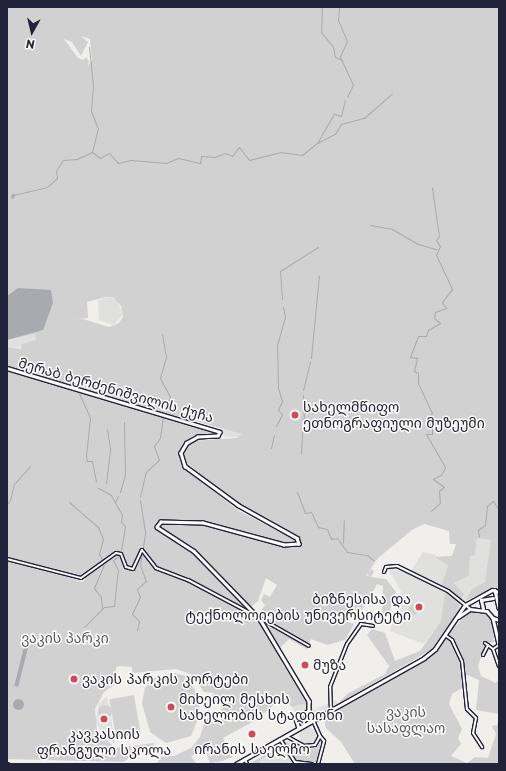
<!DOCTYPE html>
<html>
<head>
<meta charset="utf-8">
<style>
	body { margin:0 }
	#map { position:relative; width:506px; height:771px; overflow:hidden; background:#f0efec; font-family:"Playpen Sans","Noto Sans Georgian",sans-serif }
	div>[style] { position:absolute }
	.built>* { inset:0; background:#e0e0df }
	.round { border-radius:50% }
	.green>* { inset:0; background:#d2d1d1; transform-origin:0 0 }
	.water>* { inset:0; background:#a9a9b0; transform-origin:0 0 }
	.stream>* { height:1px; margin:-0.5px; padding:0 0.5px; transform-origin:0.5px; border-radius:0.5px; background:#a9a9b0 }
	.canal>* { height:2.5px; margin:-1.25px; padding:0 1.25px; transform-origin:1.25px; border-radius:1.25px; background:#a9a9b0 }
	.roads { filter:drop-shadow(1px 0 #22223b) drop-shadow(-1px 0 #22223b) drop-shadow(0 1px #22223b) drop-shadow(0 -1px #22223b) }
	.street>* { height:2px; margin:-1px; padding:0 1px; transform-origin:1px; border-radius:1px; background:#fdfcf7 }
	.secondary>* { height:2.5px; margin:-1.25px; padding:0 1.25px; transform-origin:1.25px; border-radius:1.25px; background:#fdfcf7 }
	.dots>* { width:11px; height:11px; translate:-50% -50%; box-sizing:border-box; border:2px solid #fdfcf7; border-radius:50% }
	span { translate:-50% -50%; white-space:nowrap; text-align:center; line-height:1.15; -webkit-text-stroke:3px #fdfcf7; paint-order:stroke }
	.street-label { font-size:14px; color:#22223b }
	.poi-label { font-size:14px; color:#22223b }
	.left { translate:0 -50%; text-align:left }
	.right { translate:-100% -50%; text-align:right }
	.park-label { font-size:14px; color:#575768 }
	.frame { position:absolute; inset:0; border:8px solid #22223b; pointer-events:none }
	.north { position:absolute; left:12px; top:12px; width:40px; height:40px; -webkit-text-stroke:3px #fdfcf7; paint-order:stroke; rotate:188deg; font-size:11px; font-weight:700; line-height:16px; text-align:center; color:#22223b }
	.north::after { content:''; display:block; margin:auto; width:14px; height:18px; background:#22223b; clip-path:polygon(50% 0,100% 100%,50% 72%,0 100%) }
</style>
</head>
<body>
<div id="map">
	<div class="built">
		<i style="clip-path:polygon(109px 297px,116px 298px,123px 315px,113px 325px,99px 320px,98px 300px)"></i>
		<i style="clip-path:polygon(35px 334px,36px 341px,23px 344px,23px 348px,7px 347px,7px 340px)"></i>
		<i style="clip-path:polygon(224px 427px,242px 434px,241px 437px,223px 437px)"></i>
		<i style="clip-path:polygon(477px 538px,492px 540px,485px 582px,472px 589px,465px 601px,462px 599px,464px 594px,454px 583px,469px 576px,470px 555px,475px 555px)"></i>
		<i style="clip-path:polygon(423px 552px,436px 555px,434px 558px,448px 564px,441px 586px,411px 571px)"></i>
		<i style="clip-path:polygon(388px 569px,410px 573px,445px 591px,441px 621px,424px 644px,390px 631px,401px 591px)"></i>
		<i style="clip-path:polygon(107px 696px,115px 742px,114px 743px,102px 735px,96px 720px,99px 704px)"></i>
		<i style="clip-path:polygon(335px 700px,339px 703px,299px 723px,292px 707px,308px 703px,314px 710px)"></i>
		<i class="round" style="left:299px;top:727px;width:18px;height:18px"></i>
		<i style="clip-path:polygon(285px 751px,293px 763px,301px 764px,261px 764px,260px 760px,274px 752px,276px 756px)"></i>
	</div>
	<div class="green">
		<i style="clip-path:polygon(evenodd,7px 7px,499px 7px,499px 591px,495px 587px,465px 601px,472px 589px,485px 582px,491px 540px,477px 538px,475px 555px,470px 556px,469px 576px,454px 583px,464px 594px,462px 599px,441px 586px,448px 565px,434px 557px,452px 556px,456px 544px,450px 544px,449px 531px,424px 524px,412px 530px,378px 558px,366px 575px,370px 577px,367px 574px,371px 569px,374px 571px,371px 577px,386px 579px,396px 592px,387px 620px,382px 612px,383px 586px,377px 584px,366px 605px,360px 611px,348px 608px,345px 621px,354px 624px,345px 640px,327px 645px,311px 639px,307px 649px,289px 639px,279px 649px,288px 661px,282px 663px,308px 703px,292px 707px,282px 697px,258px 719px,223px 738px,233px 757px,222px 761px,210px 763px,205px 750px,191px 756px,196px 763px,158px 763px,158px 757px,174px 756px,191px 748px,200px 737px,207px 714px,222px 715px,221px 702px,216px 706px,210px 697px,215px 693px,204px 692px,191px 674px,176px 669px,132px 673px,132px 667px,119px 666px,116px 668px,117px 683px,104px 692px,95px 709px,97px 730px,115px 748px,154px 743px,155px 752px,134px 755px,123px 762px,7px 759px,7px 347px,21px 349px,22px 344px,36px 340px,35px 334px,7px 340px,7px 7px,81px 36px,90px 39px,92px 60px,88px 66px,89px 61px,86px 57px,83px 60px,78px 58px,64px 39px,72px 42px,81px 56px,88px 42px,81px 36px,7px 7px,106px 297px,113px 297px,121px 306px,123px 317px,119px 323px,109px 327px,83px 319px,74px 320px,88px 318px,87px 302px,106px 297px,7px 7px,174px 415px,242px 434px,236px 438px,191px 441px,184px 449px,183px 460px,236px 502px,299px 537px,301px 543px,239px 511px,187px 471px,180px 459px,184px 444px,192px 436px,218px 432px,174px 415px,7px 7px,57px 573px,77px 576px,86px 579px,82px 582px,57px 573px,7px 7px,266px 578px,277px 585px,270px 597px,264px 594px,261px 600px,265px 605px,259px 614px,251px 607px,258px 601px,266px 578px)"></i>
		<i style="clip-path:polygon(445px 591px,459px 601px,460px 610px,431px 650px,339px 703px,347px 694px,385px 674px,389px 666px,367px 635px,372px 629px,385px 633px,395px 661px,420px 651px,441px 621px)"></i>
		<i class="round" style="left:408px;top:605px;width:10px;height:10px"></i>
		<i style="clip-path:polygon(469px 611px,486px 613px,493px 624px,494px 642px,485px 644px,478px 666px,481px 676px,496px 683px,499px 679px,499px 714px,476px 710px,479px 680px,462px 673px,462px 659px,447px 636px)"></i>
		<i style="clip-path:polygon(446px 637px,452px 640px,460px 662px,462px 688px,452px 694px,449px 704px,462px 729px,458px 738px,461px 744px,451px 756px,467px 763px,475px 757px,488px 758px,496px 734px,492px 726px,497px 725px,499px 716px,499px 764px,355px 764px,341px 742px,326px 728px,324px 720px,391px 676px,426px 660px)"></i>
		<i style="clip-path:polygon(175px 673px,185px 676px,197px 693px,200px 714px,191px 736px,166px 743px,150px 732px,142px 703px,145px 688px,151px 679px)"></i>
		<i style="left:134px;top:695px;width:39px;height:25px;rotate:80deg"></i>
		<i class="round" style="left:98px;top:705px;width:14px;height:14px"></i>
		<i style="clip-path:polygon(285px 741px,308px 750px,317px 747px,321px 740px,317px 763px,294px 760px)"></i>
		<i style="clip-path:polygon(282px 744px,285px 751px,276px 756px,274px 753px,260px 760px,261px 764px,249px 764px)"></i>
	</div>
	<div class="water">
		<i style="clip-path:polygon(18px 288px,51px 290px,53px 303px,43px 330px,7px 340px,7px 296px)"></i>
		<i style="left:24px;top:647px;width:4px;height:40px;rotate:14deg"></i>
		<i class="round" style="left:12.5px;top:698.5px;width:11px;height:11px"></i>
	</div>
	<div class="stream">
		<i style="left:322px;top:7px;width:25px;rotate:92deg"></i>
		<i style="left:321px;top:32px;width:19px;rotate:51deg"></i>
		<i style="left:333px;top:47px;width:10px;rotate:79deg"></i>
		<i style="left:335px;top:57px;width:8px;rotate:23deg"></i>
		<i style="left:339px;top:7px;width:13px;rotate:94deg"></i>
		<i style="left:338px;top:20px;width:23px;rotate:67deg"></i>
		<i style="left:347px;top:41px;width:17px;rotate:114deg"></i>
		<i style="left:340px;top:57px;width:31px;rotate:65deg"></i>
		<i style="left:353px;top:85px;width:13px;rotate:117deg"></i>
		<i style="left:89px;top:47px;width:37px;rotate:84deg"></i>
		<i style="left:93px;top:84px;width:26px;rotate:94deg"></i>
		<i style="left:91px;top:111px;width:18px;rotate:68deg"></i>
		<i style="left:98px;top:128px;width:25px;rotate:104deg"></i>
		<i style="left:317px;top:143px;width:20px;rotate:-27deg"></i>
		<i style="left:335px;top:134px;width:12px;rotate:-59deg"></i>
		<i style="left:341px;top:124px;width:24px;rotate:-15deg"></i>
		<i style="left:364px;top:118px;width:37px;rotate:-41deg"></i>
		<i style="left:13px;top:195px;width:35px;rotate:-13deg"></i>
		<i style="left:47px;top:187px;width:13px;rotate:-42deg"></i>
		<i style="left:57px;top:178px;width:7px;rotate:-98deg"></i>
		<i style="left:56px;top:171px;width:13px;rotate:-58deg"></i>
		<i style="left:63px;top:160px;width:14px;rotate:-4deg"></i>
		<i style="left:77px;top:159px;width:17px;rotate:-25deg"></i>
		<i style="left:92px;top:152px;width:10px;rotate:37deg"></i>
		<i style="left:100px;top:158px;width:10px;rotate:-29deg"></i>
		<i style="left:109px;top:153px;width:13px;rotate:48deg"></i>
		<i style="left:118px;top:163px;width:13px;rotate:-13deg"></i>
		<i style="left:131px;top:160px;width:35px;rotate:5deg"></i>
		<i style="left:166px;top:163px;width:13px;rotate:-23deg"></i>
		<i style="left:178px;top:158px;width:23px;rotate:13deg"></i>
		<i style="left:200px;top:163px;width:7px;rotate:-82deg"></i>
		<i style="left:201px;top:156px;width:14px;rotate:4deg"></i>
		<i style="left:215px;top:157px;width:11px;rotate:-22deg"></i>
		<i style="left:225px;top:153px;width:8px;rotate:23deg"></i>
		<i style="left:232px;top:156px;width:11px;rotate:-52deg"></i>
		<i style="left:239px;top:147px;width:16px;rotate:52deg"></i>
		<i style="left:249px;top:160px;width:32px;rotate:-14deg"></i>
		<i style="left:280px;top:152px;width:22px;rotate:8deg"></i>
		<i style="left:302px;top:155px;width:19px;rotate:-39deg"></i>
		<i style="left:317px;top:143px;width:34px;rotate:-60deg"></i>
		<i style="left:334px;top:114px;width:7px;rotate:16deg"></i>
		<i style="left:341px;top:116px;width:16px;rotate:-76deg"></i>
		<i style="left:370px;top:225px;width:22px;rotate:10deg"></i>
		<i style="left:392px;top:229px;width:30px;rotate:30deg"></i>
		<i style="left:418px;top:244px;width:19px;rotate:16deg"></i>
		<i style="left:282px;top:299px;width:28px;rotate:-94deg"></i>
		<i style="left:280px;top:271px;width:45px;rotate:-32.3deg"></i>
		<i style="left:162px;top:334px;width:23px;rotate:80deg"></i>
		<i style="left:166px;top:357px;width:22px;rotate:106deg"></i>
		<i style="left:160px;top:378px;width:21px;rotate:62deg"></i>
		<i style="left:170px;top:397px;width:13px;rotate:108deg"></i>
		<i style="left:311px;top:358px;width:83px;rotate:-84.5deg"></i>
		<i style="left:303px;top:390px;width:29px;rotate:-76deg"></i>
		<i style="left:79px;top:393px;width:27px;rotate:66deg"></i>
		<i style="left:90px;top:418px;width:38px;rotate:96deg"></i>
		<i style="left:86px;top:456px;width:5px;rotate:79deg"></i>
		<i style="left:87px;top:461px;width:5px"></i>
		<i style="left:92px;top:461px;width:21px;rotate:79deg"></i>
		<i style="left:303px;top:395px;width:34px;rotate:88deg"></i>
		<i style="left:276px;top:426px;width:13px;rotate:-63deg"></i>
		<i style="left:282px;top:414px;width:6px;rotate:-135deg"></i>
		<i style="left:278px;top:410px;width:10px;rotate:-66deg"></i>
		<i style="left:282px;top:401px;width:14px;rotate:-107deg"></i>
		<i style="left:278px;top:388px;width:43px;rotate:-91.3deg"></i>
		<i style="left:277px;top:345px;width:29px;rotate:-74deg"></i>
		<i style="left:285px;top:317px;width:10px;rotate:-101deg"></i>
		<i style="left:271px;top:448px;width:13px;rotate:-77deg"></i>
		<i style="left:301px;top:453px;width:21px;rotate:-87deg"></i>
		<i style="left:106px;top:483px;width:35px;rotate:-83deg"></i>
		<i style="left:110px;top:448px;width:19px;rotate:-99deg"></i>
		<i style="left:98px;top:488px;width:15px;rotate:28deg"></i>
		<i style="left:111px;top:495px;width:23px;rotate:61deg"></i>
		<i style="left:122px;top:515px;width:7px;rotate:98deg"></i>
		<i style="left:121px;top:522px;width:6px;rotate:45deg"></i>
		<i style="left:125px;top:526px;width:25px;rotate:99deg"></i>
		<i style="left:120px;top:492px;width:18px;rotate:-74deg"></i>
		<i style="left:125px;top:475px;width:53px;rotate:-91.1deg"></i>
		<i style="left:297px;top:492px;width:22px;rotate:69deg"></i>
		<i style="left:305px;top:513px;width:6px;rotate:-9deg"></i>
		<i style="left:311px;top:512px;width:17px;rotate:65deg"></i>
		<i style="left:318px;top:527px;width:9px;rotate:13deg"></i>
		<i style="left:327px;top:529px;width:11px;rotate:68deg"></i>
		<i style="left:331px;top:539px;width:6px;rotate:-9deg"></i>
		<i style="left:337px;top:538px;width:17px;rotate:54deg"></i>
		<i style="left:347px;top:552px;width:20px;rotate:9deg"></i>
		<i style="left:367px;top:555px;width:8px;rotate:40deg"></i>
		<i style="left:140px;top:497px;width:26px;rotate:-77deg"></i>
		<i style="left:146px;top:472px;width:18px;rotate:-43deg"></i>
		<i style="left:159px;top:460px;width:15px;rotate:-110deg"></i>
		<i style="left:154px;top:446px;width:10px;rotate:-53deg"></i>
		<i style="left:160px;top:438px;width:21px;rotate:-82deg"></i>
		<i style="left:10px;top:500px;width:16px;rotate:-76deg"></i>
		<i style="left:14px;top:484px;width:24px;rotate:-48deg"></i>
		<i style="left:140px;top:500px;width:33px;rotate:81deg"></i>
		<i style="left:145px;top:533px;width:15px;rotate:98deg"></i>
		<i style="left:69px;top:502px;width:38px;rotate:41deg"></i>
		<i style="left:98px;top:527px;width:13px;rotate:67deg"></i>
		<i style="left:103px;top:539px;width:16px;rotate:105deg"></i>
		<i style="left:99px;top:554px;width:8px;rotate:60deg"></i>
		<i style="left:115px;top:502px;width:7px;rotate:-63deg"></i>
		<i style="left:7px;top:504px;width:4px;rotate:-56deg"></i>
		<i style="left:431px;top:511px;width:12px;rotate:-42deg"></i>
		<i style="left:440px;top:503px;width:12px;rotate:-95deg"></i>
		<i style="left:439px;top:491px;width:6px;rotate:-39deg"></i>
		<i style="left:444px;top:487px;width:14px;rotate:-144deg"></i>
		<i style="left:433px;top:479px;width:9px;rotate:-27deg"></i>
		<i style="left:441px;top:475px;width:9px;rotate:-63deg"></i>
		<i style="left:445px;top:467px;width:38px;rotate:-120deg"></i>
		<i style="left:426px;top:434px;width:6px"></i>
		<i style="left:432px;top:434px;width:8px;rotate:-90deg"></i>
		<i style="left:432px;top:426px;width:8px;rotate:-140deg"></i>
		<i style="left:426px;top:421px;width:10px;rotate:-53deg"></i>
		<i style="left:432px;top:413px;width:33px;rotate:-115deg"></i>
		<i style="left:418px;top:383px;width:10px;rotate:-90deg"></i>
		<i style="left:418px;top:373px;width:4px;rotate:-153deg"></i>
		<i style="left:414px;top:371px;width:13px;rotate:-77deg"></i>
		<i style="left:417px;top:358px;width:7px;rotate:-172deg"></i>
		<i style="left:410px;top:357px;width:22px;rotate:-69deg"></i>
		<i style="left:418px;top:336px;width:8px"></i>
		<i style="left:426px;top:336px;width:6px;rotate:-72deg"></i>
		<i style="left:428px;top:330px;width:14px;rotate:-30deg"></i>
		<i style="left:440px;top:323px;width:8px;rotate:-140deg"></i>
		<i style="left:434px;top:318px;width:6px;rotate:-81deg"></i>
		<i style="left:435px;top:312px;width:12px;rotate:-20deg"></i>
		<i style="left:446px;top:308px;width:7px;rotate:-124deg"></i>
		<i style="left:442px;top:302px;width:16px;rotate:-52deg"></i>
		<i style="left:452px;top:289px;width:38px;rotate:-115deg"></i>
		<i style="left:436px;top:255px;width:10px;rotate:-66deg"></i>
		<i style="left:440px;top:246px;width:7px;rotate:-124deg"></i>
		<i style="left:436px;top:240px;width:5px;rotate:-53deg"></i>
		<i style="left:439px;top:236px;width:49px;rotate:-98.3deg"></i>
		<i style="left:479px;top:537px;width:7px;rotate:-98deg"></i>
		<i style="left:478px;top:530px;width:9px;rotate:-36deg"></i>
		<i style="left:485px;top:525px;width:19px;rotate:-84deg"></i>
		<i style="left:487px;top:506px;width:8px;rotate:-40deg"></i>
		<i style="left:493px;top:501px;width:11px;rotate:56deg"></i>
		<i style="left:343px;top:543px;width:23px;rotate:-88deg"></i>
		<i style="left:102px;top:609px;width:12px;rotate:-95deg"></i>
		<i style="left:101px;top:597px;width:11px;rotate:-128deg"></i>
		<i style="left:94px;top:588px;width:25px;rotate:-67deg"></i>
		<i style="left:84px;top:627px;width:28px;rotate:-45deg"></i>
		<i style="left:104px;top:607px;width:10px;rotate:-6deg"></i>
		<i style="left:114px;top:606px;width:36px;rotate:-84deg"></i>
		<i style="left:118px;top:570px;width:11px;rotate:-117deg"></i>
		<i style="left:113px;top:560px;width:7px;rotate:-34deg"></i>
		<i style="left:137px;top:630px;width:9px;rotate:-77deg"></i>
		<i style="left:139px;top:621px;width:10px;rotate:-135deg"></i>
		<i style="left:132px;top:614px;width:19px;rotate:-65deg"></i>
		<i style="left:140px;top:597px;width:9px;rotate:-111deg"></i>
		<i style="left:137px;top:589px;width:12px;rotate:-42deg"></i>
		<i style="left:146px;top:581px;width:17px;rotate:-111deg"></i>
		<i style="left:140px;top:565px;width:12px;rotate:-81deg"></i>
	</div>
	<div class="canal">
		<i style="left:12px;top:197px;width:2px;rotate:-63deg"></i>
	</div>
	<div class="roads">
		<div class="street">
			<i style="left:7px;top:559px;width:76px;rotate:14.4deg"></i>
			<i style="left:81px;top:578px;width:43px;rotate:-35.5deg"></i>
			<i style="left:116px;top:553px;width:5px;rotate:11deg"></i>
			<i style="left:121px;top:554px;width:14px;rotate:69deg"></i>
			<i style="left:126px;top:567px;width:7px;rotate:16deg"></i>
			<i style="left:133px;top:569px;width:21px;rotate:-65deg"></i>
			<i style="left:142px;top:550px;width:23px;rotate:52deg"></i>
			<i style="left:156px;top:568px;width:34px;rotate:21deg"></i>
			<i style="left:188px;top:580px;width:77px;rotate:27.9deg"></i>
			<i style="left:384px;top:572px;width:5px;rotate:-68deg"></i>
			<i style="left:386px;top:567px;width:11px;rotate:-5deg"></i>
			<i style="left:397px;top:566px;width:57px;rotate:26.1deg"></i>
			<i style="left:448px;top:591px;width:28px;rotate:39deg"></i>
			<i style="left:260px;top:618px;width:56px;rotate:29.7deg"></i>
			<i style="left:445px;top:635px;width:9px;rotate:36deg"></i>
			<i style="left:452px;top:640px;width:23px;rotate:65deg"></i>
			<i style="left:462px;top:661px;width:48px;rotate:84.1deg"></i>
			<i style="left:467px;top:709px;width:13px;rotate:45deg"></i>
			<i style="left:476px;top:718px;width:15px;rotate:101deg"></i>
			<i style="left:473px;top:733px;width:17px;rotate:57deg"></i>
			<i style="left:485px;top:643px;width:10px;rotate:37deg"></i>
			<i style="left:493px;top:649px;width:7px;rotate:-34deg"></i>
			<i style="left:493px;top:649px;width:18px;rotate:71deg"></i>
			<i style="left:483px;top:655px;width:11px;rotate:-63deg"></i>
			<i style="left:331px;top:711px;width:24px;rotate:-92deg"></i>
			<i style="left:330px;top:687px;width:46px;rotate:-68.4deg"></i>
			<i style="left:347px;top:644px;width:24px;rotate:-55deg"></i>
			<i style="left:361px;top:624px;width:12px;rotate:9deg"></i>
			<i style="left:286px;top:736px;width:21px;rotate:29deg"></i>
			<i style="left:304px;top:746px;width:11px;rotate:-5deg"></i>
			<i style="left:315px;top:745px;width:10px;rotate:-61deg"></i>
			<i style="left:320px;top:736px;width:17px;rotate:-114deg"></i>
			<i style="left:280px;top:739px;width:27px;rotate:57deg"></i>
			<i style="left:295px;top:762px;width:17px;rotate:7deg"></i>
			<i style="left:245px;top:759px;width:5px;rotate:68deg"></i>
			<i style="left:318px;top:764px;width:24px;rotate:-75deg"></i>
			<i style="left:324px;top:741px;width:6px;rotate:-129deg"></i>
		</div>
		<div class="secondary">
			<i style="left:7px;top:368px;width:222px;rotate:16.7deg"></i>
			<i style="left:220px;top:432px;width:4px;rotate:117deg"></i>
			<i style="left:218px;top:436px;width:20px;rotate:177deg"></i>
			<i style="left:198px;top:437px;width:13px;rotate:151deg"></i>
			<i style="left:187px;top:443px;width:12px;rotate:121deg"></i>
			<i style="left:181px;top:453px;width:14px;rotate:73deg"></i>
			<i style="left:185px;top:466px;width:66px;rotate:36.3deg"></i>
			<i style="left:238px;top:505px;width:68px;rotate:29.2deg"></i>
			<i style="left:297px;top:538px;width:6px;rotate:72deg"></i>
			<i style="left:299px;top:544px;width:15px;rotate:176deg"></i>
			<i style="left:284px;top:545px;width:84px;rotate:-164.8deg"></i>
			<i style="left:203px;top:523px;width:42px;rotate:-178.6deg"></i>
			<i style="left:161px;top:522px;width:6px;rotate:129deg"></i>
			<i style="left:157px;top:527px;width:44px;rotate:33deg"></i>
			<i style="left:194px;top:551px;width:95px;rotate:45.9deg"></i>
			<i style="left:260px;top:619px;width:96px;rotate:59.1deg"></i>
			<i style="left:309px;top:701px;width:10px;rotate:90deg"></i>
			<i style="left:309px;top:711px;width:15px;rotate:148deg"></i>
			<i style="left:296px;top:719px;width:9px;rotate:72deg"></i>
			<i style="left:495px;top:590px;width:18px;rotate:77deg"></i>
			<i style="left:483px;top:609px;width:9px;rotate:-103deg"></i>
			<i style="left:481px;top:600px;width:12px;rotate:-9deg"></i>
			<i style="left:458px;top:617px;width:14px;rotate:-34deg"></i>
			<i style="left:470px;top:609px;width:17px;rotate:7deg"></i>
			<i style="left:487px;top:611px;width:9px;rotate:49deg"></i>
			<i style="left:493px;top:618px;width:28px;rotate:77deg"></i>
			<i style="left:493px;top:618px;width:6px;rotate:18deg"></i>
			<i style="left:299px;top:728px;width:143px;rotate:-29.2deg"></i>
			<i style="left:424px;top:658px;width:14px;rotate:-39deg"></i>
			<i style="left:435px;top:649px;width:53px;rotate:-55.7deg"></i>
			<i style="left:465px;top:605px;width:31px;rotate:-29deg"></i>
			<i style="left:492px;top:590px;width:7px;rotate:16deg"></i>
			<i style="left:7px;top:764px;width:1px"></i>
			<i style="left:236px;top:764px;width:98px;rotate:-29.5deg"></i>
		</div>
	</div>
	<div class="dots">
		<i style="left:295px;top:415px;background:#d1495b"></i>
		<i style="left:419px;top:607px;background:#d1495b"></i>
		<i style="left:305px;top:665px;background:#d1495b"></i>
		<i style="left:74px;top:679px;background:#d1495b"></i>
		<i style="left:171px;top:707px;background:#d1495b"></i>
		<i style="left:104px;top:719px;background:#d1495b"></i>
		<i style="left:252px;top:734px;background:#d1495b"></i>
	</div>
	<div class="street-label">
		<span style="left:116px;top:390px;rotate:16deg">მერაბ ბერძენიშვილის ქუჩა</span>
	</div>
	<div class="poi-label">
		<span class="left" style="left:303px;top:415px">სახელმწიფო<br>ეთნოგრაფიული მუზეუმი</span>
		<span class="right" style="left:411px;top:607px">ბიზნესისა და<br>ტექნოლოიების უნივერსიტეტი</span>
		<span class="left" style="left:313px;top:665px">მუზა</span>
		<span class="left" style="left:82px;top:679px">ვაკის პარკის კორტები</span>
		<span class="left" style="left:179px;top:707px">მიხეილ მესხის<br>სახელობის სტადიონი</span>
		<span style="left:104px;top:742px">კავკასიის<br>ფრანგული სკოლა</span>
		<span style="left:252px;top:749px">ირანის საელჩო</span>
	</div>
	<div class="park-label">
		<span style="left:65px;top:638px">ვაკის პარკი</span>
		<span style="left:406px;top:720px">ვაკის<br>სასაფლაო</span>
	</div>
	<div class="frame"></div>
	<div class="north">N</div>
</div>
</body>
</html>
